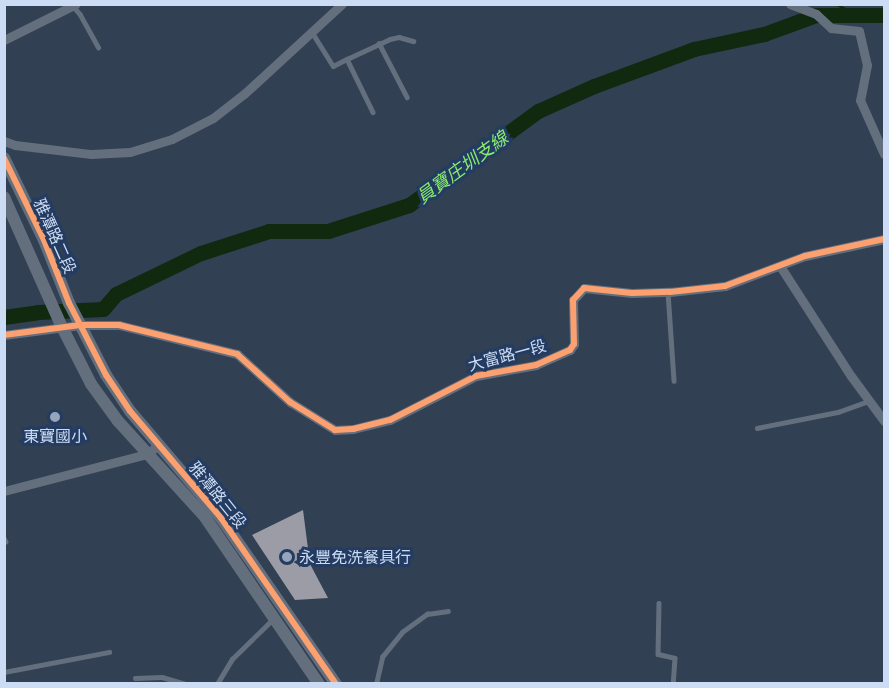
<!DOCTYPE html>
<html>
<head>
<meta charset="utf-8">
<style>
	body { margin:0 }
	#map { position:relative; width:889px; height:688px; overflow:hidden; background:#324054; font-family:Lato,"Noto Sans TC",sans-serif }
	div>[style] { position:absolute }
	.stream>* { height:2px; margin:-1px; padding:0 1px; transform-origin:1px; border-radius:1px; background:#11290e }
	.river>* { height:15px; margin:-7.5px; padding:0 7.5px; transform-origin:7.5px; border-radius:7.5px; background:#11290e }
	.building>* { inset:0; background:#9b9ca5 }
	.service>* { height:4.5px; margin:-2.25px; padding:0 2.25px; transform-origin:2.25px; border-radius:2.25px; background:#646f7e }
	.minor>* { height:9px; margin:-4.5px; padding:0 4.5px; transform-origin:4.5px; border-radius:4.5px; background:#646f7e }
	.tertiary>* { height:12px; margin:-6px; padding:0 6px; transform-origin:6px; border-radius:6px; background:#646f7e }
	.cycleway>* { height:6px; margin:-3px; padding:0 3px; transform-origin:3px; border-radius:3px; background:#fca06f }
	.dots>* { width:16px; height:16px; translate:-50% -50%; box-sizing:border-box; border:3px solid #243c62; border-radius:50% }
	span { translate:-50% -50%; white-space:nowrap; text-align:center; line-height:1.15; -webkit-text-stroke:6px #243c62; paint-order:stroke }
	.street-label { font-size:16px; color:#ccdcf4 }
	.poi-label { font-size:16px; color:#ccdcf4 }
	.left { translate:0 -50%; text-align:left }
	.water-label { font-size:18px; color:#88ed6c; font-style:italic }
	.frame { position:absolute; inset:0; border:6px solid #ccdcf4; pointer-events:none }
</style>
</head>
<body>
<div id="map">
	<div class="stream">
		<i style="left:835px;top:4px;width:21px;rotate:25deg"></i>
	</div>
	<div class="river">
		<i style="left:4px;top:317px;width:34px;rotate:-8deg"></i>
		<i style="left:38px;top:312px;width:65px;rotate:-2.6deg"></i>
		<i style="left:103px;top:309px;width:20px;rotate:-49deg"></i>
		<i style="left:116px;top:294px;width:94px;rotate:-25.8deg"></i>
		<i style="left:201px;top:253px;width:71px;rotate:-17.9deg"></i>
		<i style="left:269px;top:231px;width:59px"></i>
		<i style="left:328px;top:231px;width:85px;rotate:-17.8deg"></i>
		<i style="left:409px;top:205px;width:160px;rotate:-36.1deg"></i>
		<i style="left:538px;top:111px;width:61px;rotate:-24.1deg"></i>
		<i style="left:594px;top:86px;width:107px;rotate:-20.3deg"></i>
		<i style="left:694px;top:49px;width:72px;rotate:-12.1deg"></i>
		<i style="left:764px;top:34px;width:55px;rotate:-20.1deg"></i>
		<i style="left:816px;top:15px;width:68px"></i>
	</div>
	<div class="building">
		<i style="clip-path:polygon(303px 510px,310px 564px,328px 598px,295px 600px,252px 535px)"></i>
	</div>
	<div class="service">
		<i style="left:73px;top:6px;width:11px;rotate:49deg"></i>
		<i style="left:80px;top:14px;width:38px;rotate:61deg"></i>
		<i style="left:312px;top:32px;width:40px;rotate:58deg"></i>
		<i style="left:333px;top:66px;width:16px;rotate:-27deg"></i>
		<i style="left:347px;top:59px;width:59px;rotate:63.9deg"></i>
		<i style="left:379px;top:43px;width:61px;rotate:62.6deg"></i>
		<i style="left:347px;top:59px;width:47px;rotate:-24.9deg"></i>
		<i style="left:390px;top:39px;width:9px;rotate:-13deg"></i>
		<i style="left:399px;top:37px;width:15px;rotate:16deg"></i>
		<i style="left:668px;top:292px;width:89px;rotate:86.1deg"></i>
		<i style="left:757px;top:428px;width:83px;rotate:-11.2deg"></i>
		<i style="left:838px;top:412px;width:33px;rotate:-20deg"></i>
		<i style="left:4px;top:538px;width:4px;rotate:63deg"></i>
		<i style="left:659px;top:603px;width:51px;rotate:91.1deg"></i>
		<i style="left:658px;top:654px;width:17px;rotate:13deg"></i>
		<i style="left:675px;top:658px;width:26px;rotate:94deg"></i>
		<i style="left:4px;top:672px;width:107px;rotate:-10.8deg"></i>
		<i style="left:135px;top:678px;width:27px;rotate:-2deg"></i>
		<i style="left:162px;top:677px;width:26px;rotate:16deg"></i>
		<i style="left:217px;top:684px;width:29px;rotate:-59deg"></i>
		<i style="left:232px;top:659px;width:59px;rotate:-44.3deg"></i>
		<i style="left:376px;top:684px;width:28px;rotate:-77deg"></i>
		<i style="left:382px;top:657px;width:32px;rotate:-51deg"></i>
		<i style="left:402px;top:632px;width:31px;rotate:-36deg"></i>
		<i style="left:427px;top:614px;width:21px;rotate:-8deg"></i>
	</div>
	<div class="minor">
		<i style="left:790px;top:4px;width:28px;rotate:21deg"></i>
		<i style="left:816px;top:14px;width:21px;rotate:43deg"></i>
		<i style="left:831px;top:28px;width:28px;rotate:6deg"></i>
		<i style="left:859px;top:31px;width:35px;rotate:77deg"></i>
		<i style="left:867px;top:65px;width:36px;rotate:101deg"></i>
		<i style="left:860px;top:100px;width:59px;rotate:66deg"></i>
		<i style="left:4px;top:40px;width:80px;rotate:-26.6deg"></i>
		<i style="left:4px;top:141px;width:12px;rotate:20deg"></i>
		<i style="left:15px;top:145px;width:77px;rotate:6.8deg"></i>
		<i style="left:91px;top:154px;width:39px;rotate:-3deg"></i>
		<i style="left:130px;top:152px;width:44px;rotate:-17.2deg"></i>
		<i style="left:172px;top:139px;width:46px;rotate:-27.1deg"></i>
		<i style="left:213px;top:118px;width:39px;rotate:-38deg"></i>
		<i style="left:244px;top:94px;width:133px;rotate:-42.6deg"></i>
		<i style="left:780px;top:266px;width:131px;rotate:57.2deg"></i>
		<i style="left:851px;top:376px;width:56px;rotate:53.7deg"></i>
		<i style="left:4px;top:335px;width:77px;rotate:-7.5deg"></i>
		<i style="left:80px;top:325px;width:39px"></i>
		<i style="left:119px;top:325px;width:122px;rotate:13.8deg"></i>
		<i style="left:237px;top:354px;width:72px;rotate:42.2deg"></i>
		<i style="left:290px;top:402px;width:53px;rotate:31.9deg"></i>
		<i style="left:335px;top:430px;width:18px;rotate:-3deg"></i>
		<i style="left:353px;top:429px;width:38px;rotate:-14deg"></i>
		<i style="left:390px;top:420px;width:97px;rotate:-27.1deg"></i>
		<i style="left:476px;top:376px;width:61px;rotate:-10.4deg"></i>
		<i style="left:536px;top:365px;width:37px;rotate:-24deg"></i>
		<i style="left:570px;top:350px;width:7px;rotate:-56deg"></i>
		<i style="left:574px;top:344px;width:44px;rotate:-91.3deg"></i>
		<i style="left:573px;top:300px;width:16px;rotate:-47deg"></i>
		<i style="left:584px;top:288px;width:48px;rotate:5.9deg"></i>
		<i style="left:632px;top:293px;width:38px;rotate:-2deg"></i>
		<i style="left:670px;top:292px;width:55px;rotate:-6.2deg"></i>
		<i style="left:725px;top:286px;width:85px;rotate:-20.6deg"></i>
		<i style="left:805px;top:256px;width:81px;rotate:-12.1deg"></i>
		<i style="left:4px;top:491px;width:148px;rotate:-14.5deg"></i>
		<i style="left:147px;top:454px;width:14px;rotate:-39deg"></i>
	</div>
	<div class="tertiary">
		<i style="left:4px;top:158px;width:91px;rotate:64deg"></i>
		<i style="left:44px;top:240px;width:68px;rotate:68.4deg"></i>
		<i style="left:69px;top:303px;width:81px;rotate:62.8deg"></i>
		<i style="left:106px;top:375px;width:43px;rotate:56.3deg"></i>
		<i style="left:130px;top:411px;width:140px;rotate:49.6deg"></i>
		<i style="left:221px;top:518px;width:202px;rotate:55.3deg"></i>
		<i style="left:4px;top:197px;width:142px;rotate:66deg"></i>
		<i style="left:62px;top:327px;width:64px;rotate:63deg"></i>
		<i style="left:91px;top:384px;width:46px;rotate:53.9deg"></i>
		<i style="left:118px;top:421px;width:130px;rotate:47.8deg"></i>
		<i style="left:205px;top:517px;width:202px;rotate:55.7deg"></i>
	</div>
	<div class="cycleway">
		<i style="left:4px;top:158px;width:91px;rotate:64deg"></i>
		<i style="left:44px;top:240px;width:68px;rotate:68.4deg"></i>
		<i style="left:69px;top:303px;width:81px;rotate:62.8deg"></i>
		<i style="left:106px;top:375px;width:43px;rotate:56.3deg"></i>
		<i style="left:130px;top:411px;width:140px;rotate:49.6deg"></i>
		<i style="left:221px;top:518px;width:202px;rotate:55.3deg"></i>
		<i style="left:4px;top:335px;width:77px;rotate:-7.5deg"></i>
		<i style="left:80px;top:325px;width:39px"></i>
		<i style="left:119px;top:325px;width:122px;rotate:13.8deg"></i>
		<i style="left:237px;top:354px;width:72px;rotate:42.2deg"></i>
		<i style="left:290px;top:402px;width:53px;rotate:31.9deg"></i>
		<i style="left:335px;top:430px;width:18px;rotate:-3deg"></i>
		<i style="left:353px;top:429px;width:38px;rotate:-14deg"></i>
		<i style="left:390px;top:420px;width:97px;rotate:-27.1deg"></i>
		<i style="left:476px;top:376px;width:61px;rotate:-10.4deg"></i>
		<i style="left:536px;top:365px;width:37px;rotate:-24deg"></i>
		<i style="left:570px;top:350px;width:7px;rotate:-56deg"></i>
		<i style="left:574px;top:344px;width:44px;rotate:-91.3deg"></i>
		<i style="left:573px;top:300px;width:16px;rotate:-47deg"></i>
		<i style="left:584px;top:288px;width:48px;rotate:5.9deg"></i>
		<i style="left:632px;top:293px;width:38px;rotate:-2deg"></i>
		<i style="left:670px;top:292px;width:55px;rotate:-6.2deg"></i>
		<i style="left:725px;top:286px;width:85px;rotate:-20.6deg"></i>
		<i style="left:805px;top:256px;width:81px;rotate:-12.1deg"></i>
	</div>
	<div class="dots">
		<i style="left:55px;top:417px;background:#96a5bc"></i>
		<i style="left:287px;top:557px;background:#96a5bc"></i>
	</div>
	<div class="street-label">
		<span style="left:55px;top:236px;rotate:66deg">雅潭路二段</span>
		<span style="left:507px;top:355px;rotate:-15deg">大富路一段</span>
		<span style="left:218px;top:495px;rotate:51deg">雅潭路三段</span>
	</div>
	<div class="poi-label">
		<span style="left:55px;top:436px">東寶國小</span>
		<span class="left" style="left:299px;top:557px">永豐免洗餐具行</span>
	</div>
	<div class="water-label">
		<span style="left:462px;top:167px;rotate:-36deg">員寶庄圳支線</span>
	</div>
	<div class="frame"></div>
</div>
</body>
</html>
